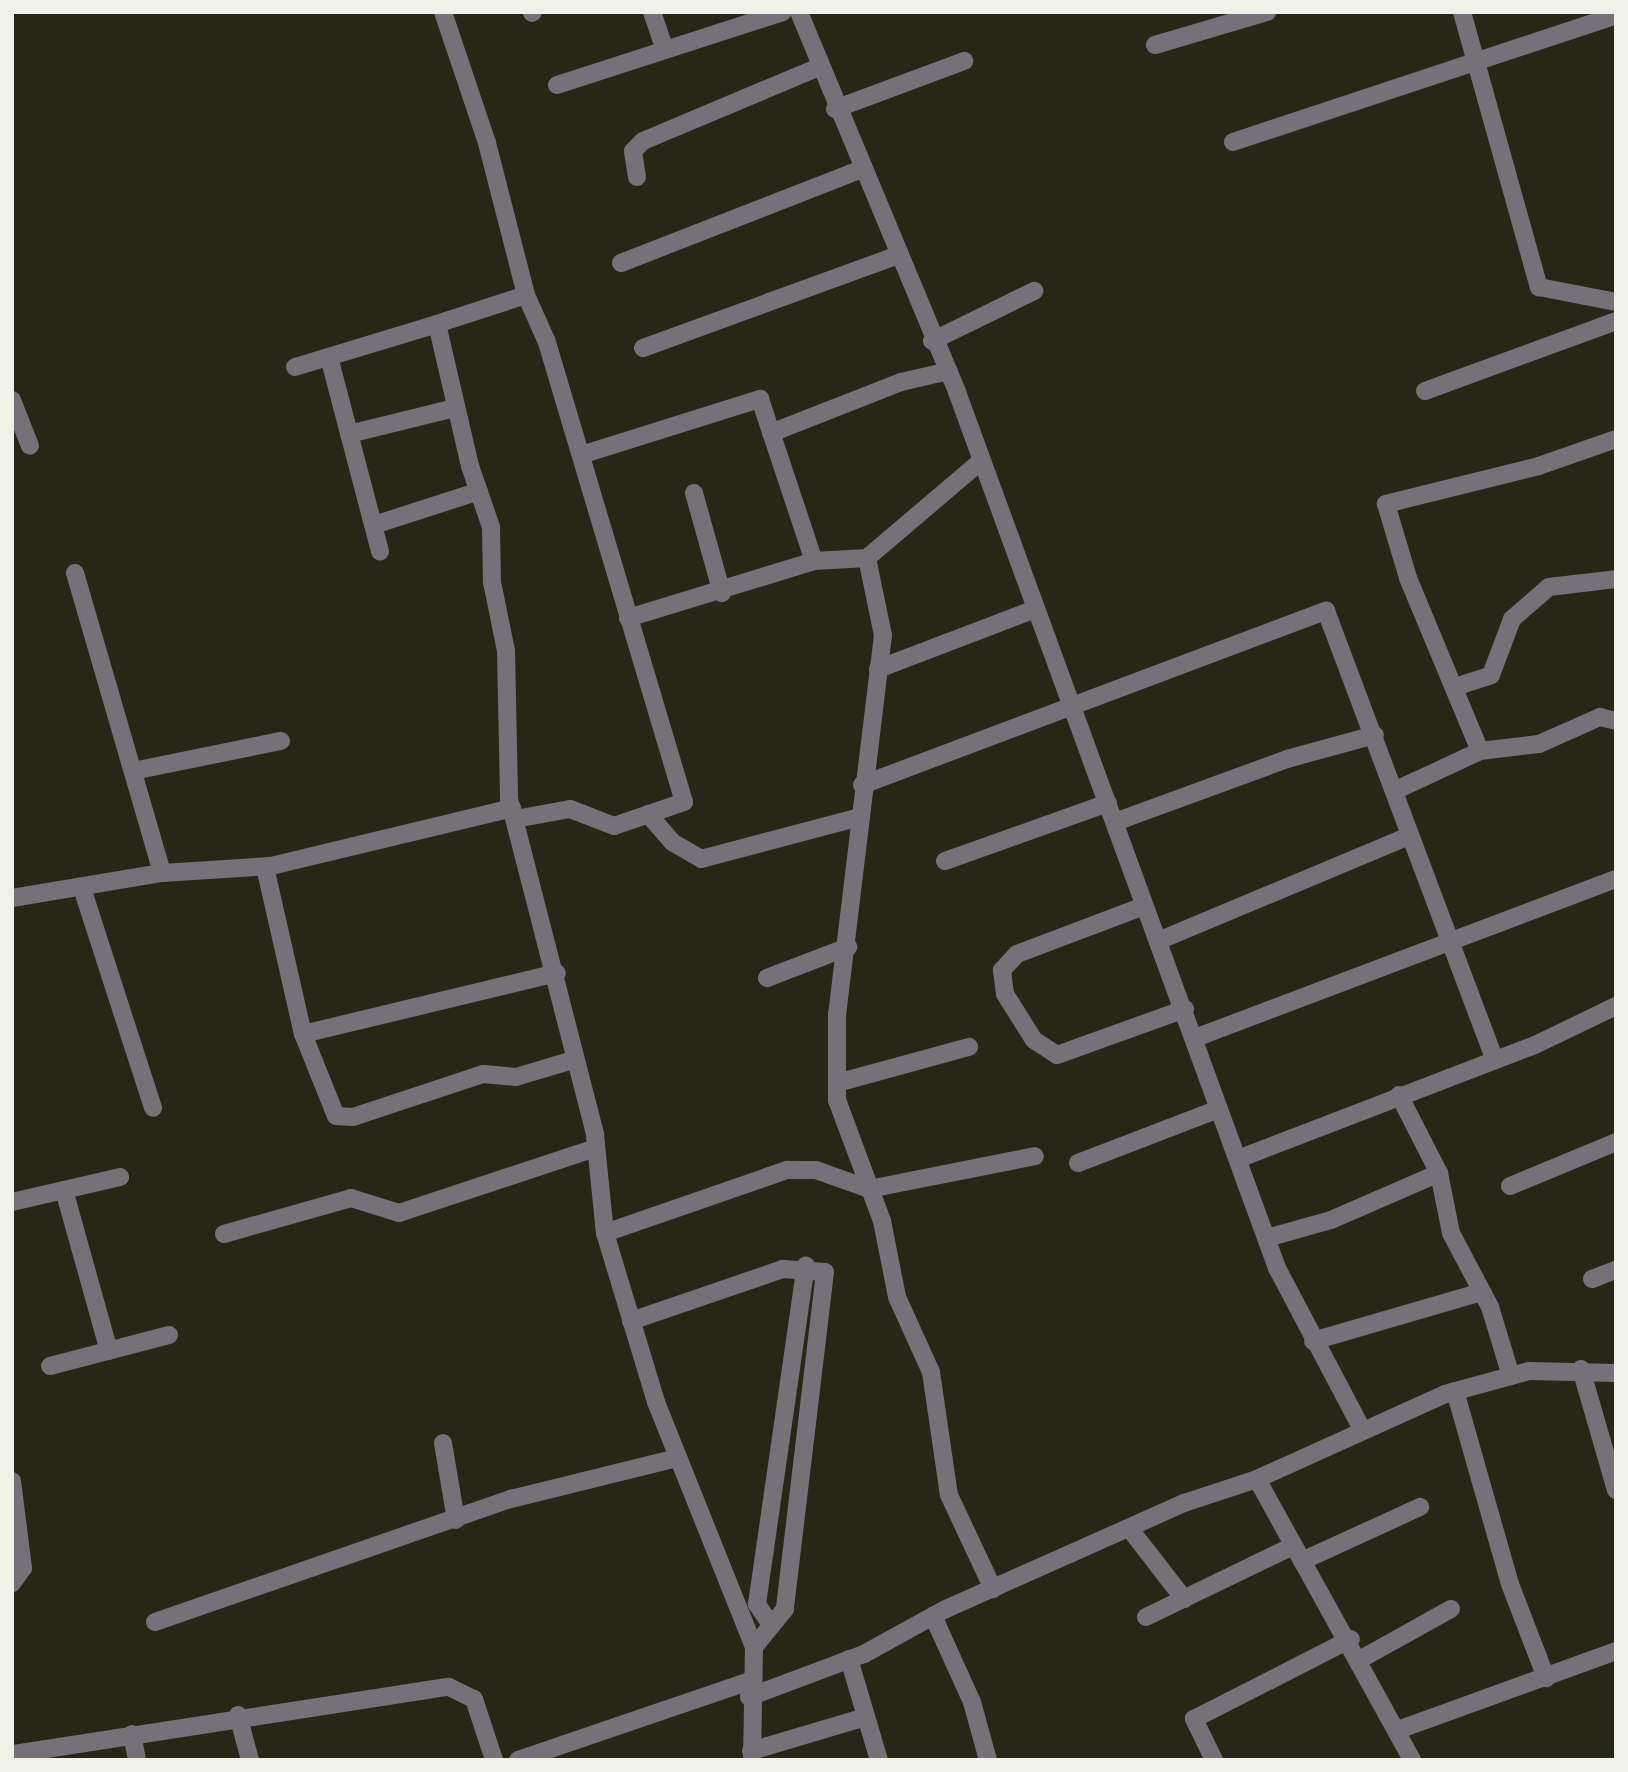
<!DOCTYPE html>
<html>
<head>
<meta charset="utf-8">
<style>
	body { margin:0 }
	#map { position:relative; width:1628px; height:1772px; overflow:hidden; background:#272717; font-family:"Alegreya Sans",sans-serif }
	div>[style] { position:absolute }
	.minor>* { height:18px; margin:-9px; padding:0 9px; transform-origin:9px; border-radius:9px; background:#747179 }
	span { translate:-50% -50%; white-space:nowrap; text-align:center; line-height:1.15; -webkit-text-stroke:5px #1d1d0e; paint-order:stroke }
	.frame { position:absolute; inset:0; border:14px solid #f0f1e7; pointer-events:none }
</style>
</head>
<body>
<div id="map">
	<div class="minor">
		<i style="left:443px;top:12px;width:138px;rotate:71.4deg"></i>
		<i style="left:487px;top:143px;width:157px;rotate:75.6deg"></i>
		<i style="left:526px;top:295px;width:94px;rotate:162deg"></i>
		<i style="left:437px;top:324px;width:146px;rotate:76.9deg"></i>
		<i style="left:470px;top:466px;width:65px;rotate:71deg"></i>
		<i style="left:491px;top:527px;width:55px;rotate:89deg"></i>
		<i style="left:492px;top:582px;width:70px;rotate:78.5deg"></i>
		<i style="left:506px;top:651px;width:148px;rotate:88.8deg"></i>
		<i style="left:509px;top:799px;width:347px;rotate:75.6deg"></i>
		<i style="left:595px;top:1135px;width:99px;rotate:84.2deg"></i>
		<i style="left:605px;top:1233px;width:177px;rotate:73.2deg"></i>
		<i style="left:656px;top:1402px;width:264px;rotate:68.2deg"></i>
		<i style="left:754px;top:1647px;width:113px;rotate:91deg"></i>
		<i style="left:652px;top:12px;width:40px;rotate:71.1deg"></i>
		<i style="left:799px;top:12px;width:412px;rotate:67.4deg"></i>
		<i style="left:957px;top:392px;width:933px;rotate:69.93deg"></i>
		<i style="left:1277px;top:1268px;width:184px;rotate:62.2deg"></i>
		<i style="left:1462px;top:12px;width:286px;rotate:74.4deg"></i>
		<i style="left:1539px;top:287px;width:78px;rotate:11deg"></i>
		<i style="left:532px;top:13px;width:1px;rotate:-45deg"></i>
		<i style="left:1155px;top:45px;width:117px;rotate:-16.4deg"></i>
		<i style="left:557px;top:85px;width:237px;rotate:-17.9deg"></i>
		<i style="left:835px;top:109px;width:138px;rotate:-20.4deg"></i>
		<i style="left:1233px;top:142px;width:404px;rotate:-18.3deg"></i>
		<i style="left:637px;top:177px;width:26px;rotate:-99deg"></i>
		<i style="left:633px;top:151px;width:14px;rotate:-45deg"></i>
		<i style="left:643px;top:141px;width:191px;rotate:-22.8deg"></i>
		<i style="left:621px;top:263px;width:259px;rotate:-21.3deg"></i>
		<i style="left:932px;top:341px;width:114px;rotate:-26.1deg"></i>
		<i style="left:643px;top:348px;width:271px;rotate:-20deg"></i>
		<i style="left:329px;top:357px;width:201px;rotate:75.3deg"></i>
		<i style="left:295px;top:367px;width:148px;rotate:-16.8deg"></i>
		<i style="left:1425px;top:391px;width:203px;rotate:-20.1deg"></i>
		<i style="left:12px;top:400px;width:49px;rotate:68.6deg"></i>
		<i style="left:771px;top:433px;width:140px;rotate:-21.4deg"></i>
		<i style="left:901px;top:382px;width:49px;rotate:-12.9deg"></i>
		<i style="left:349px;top:434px;width:109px;rotate:-13.8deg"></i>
		<i style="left:1616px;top:439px;width:82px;rotate:160.7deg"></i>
		<i style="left:1539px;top:466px;width:158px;rotate:166.1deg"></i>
		<i style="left:1386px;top:504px;width:77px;rotate:73.4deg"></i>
		<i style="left:1408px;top:578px;width:187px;rotate:67.4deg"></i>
		<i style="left:1480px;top:751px;width:59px;rotate:-6.8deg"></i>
		<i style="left:1539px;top:744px;width:67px;rotate:-23.9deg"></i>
		<i style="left:1600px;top:717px;width:16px;rotate:14deg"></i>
		<i style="left:581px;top:455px;width:188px;rotate:-17.4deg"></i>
		<i style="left:760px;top:399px;width:171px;rotate:71.6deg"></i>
		<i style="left:981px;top:461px;width:150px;rotate:139.6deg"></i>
		<i style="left:867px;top:558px;width:79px;rotate:78.3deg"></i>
		<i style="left:883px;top:635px;width:382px;rotate:96.9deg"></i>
		<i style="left:837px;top:1014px;width:86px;rotate:90deg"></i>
		<i style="left:837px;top:1100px;width:129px;rotate:69.6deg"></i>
		<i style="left:882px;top:1221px;width:77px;rotate:78.8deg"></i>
		<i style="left:897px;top:1297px;width:82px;rotate:65.6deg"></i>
		<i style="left:931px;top:1372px;width:124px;rotate:81.7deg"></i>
		<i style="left:949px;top:1495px;width:104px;rotate:64.9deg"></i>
		<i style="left:694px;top:493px;width:104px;rotate:74.4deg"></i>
		<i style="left:374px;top:525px;width:110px;rotate:-17.9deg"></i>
		<i style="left:75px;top:573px;width:312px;rotate:73.8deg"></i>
		<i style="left:628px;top:618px;width:195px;rotate:-17deg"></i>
		<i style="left:814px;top:561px;width:53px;rotate:-3.2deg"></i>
		<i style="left:878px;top:669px;width:168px;rotate:-20.9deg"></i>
		<i style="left:1455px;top:687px;width:38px;rotate:-18deg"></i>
		<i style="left:1491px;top:675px;width:60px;rotate:-69.4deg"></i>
		<i style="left:1512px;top:619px;width:49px;rotate:-40.9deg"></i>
		<i style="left:1549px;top:587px;width:67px;rotate:-6.8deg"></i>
		<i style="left:133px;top:771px;width:151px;rotate:-11.5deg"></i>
		<i style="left:862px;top:785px;width:496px;rotate:-20.6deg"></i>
		<i style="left:1326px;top:611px;width:478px;rotate:69.4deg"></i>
		<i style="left:1394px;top:791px;width:95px;rotate:-24.9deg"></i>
		<i style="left:648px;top:814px;width:37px;rotate:49deg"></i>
		<i style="left:672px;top:842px;width:34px;rotate:30deg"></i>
		<i style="left:701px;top:859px;width:164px;rotate:-14.8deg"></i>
		<i style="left:515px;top:819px;width:56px;rotate:-10.3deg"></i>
		<i style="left:570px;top:809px;width:47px;rotate:21.1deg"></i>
		<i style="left:614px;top:826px;width:74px;rotate:-18.9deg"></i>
		<i style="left:684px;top:802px;width:482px;rotate:-106.6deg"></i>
		<i style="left:546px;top:340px;width:49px;rotate:-114deg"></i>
		<i style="left:1115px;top:822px;width:183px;rotate:-20.1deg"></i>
		<i style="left:1287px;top:759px;width:91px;rotate:-15.3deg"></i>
		<i style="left:945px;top:861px;width:173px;rotate:-19.6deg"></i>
		<i style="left:265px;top:867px;width:171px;rotate:77.2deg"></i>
		<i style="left:303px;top:1034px;width:88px;rotate:68.1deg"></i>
		<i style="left:336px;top:1116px;width:17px;rotate:3deg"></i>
		<i style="left:353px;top:1117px;width:137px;rotate:-18.3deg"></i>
		<i style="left:483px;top:1074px;width:33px;rotate:5deg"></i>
		<i style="left:516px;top:1077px;width:59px;rotate:-16.6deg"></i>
		<i style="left:82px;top:888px;width:231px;rotate:72.1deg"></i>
		<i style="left:12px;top:898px;width:152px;rotate:-9.5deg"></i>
		<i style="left:162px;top:873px;width:109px;rotate:-3.7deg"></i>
		<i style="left:271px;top:866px;width:248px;rotate:-13.5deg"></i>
		<i style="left:1144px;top:906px;width:136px;rotate:159.3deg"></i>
		<i style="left:1017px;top:954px;width:22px;rotate:133deg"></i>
		<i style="left:1002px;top:970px;width:24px;rotate:83deg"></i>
		<i style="left:1005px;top:994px;width:54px;rotate:57.8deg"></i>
		<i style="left:1034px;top:1040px;width:27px;rotate:33deg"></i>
		<i style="left:1057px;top:1055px;width:136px;rotate:-19.8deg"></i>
		<i style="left:1158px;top:941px;width:272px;rotate:-22.7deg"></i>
		<i style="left:767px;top:978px;width:87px;rotate:-20.9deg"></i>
		<i style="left:303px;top:1034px;width:261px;rotate:-13.5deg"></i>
		<i style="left:1195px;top:1038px;width:450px;rotate:-20.7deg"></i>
		<i style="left:837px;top:1083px;width:137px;rotate:-15.3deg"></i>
		<i style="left:1399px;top:1095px;width:88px;rotate:62.9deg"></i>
		<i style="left:1439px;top:1173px;width:61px;rotate:78.7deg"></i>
		<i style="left:1451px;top:1233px;width:84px;rotate:62.2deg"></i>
		<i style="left:1490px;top:1307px;width:72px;rotate:73.1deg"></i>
		<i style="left:1238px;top:1159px;width:318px;rotate:-21deg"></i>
		<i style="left:1535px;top:1045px;width:90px;rotate:-25.7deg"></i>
		<i style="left:1078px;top:1163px;width:151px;rotate:-21deg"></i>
		<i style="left:1510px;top:1186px;width:115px;rotate:-22.5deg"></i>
		<i style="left:64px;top:1190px;width:167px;rotate:74.4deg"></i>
		<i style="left:12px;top:1202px;width:111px;rotate:-13deg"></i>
		<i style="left:605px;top:1233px;width:193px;rotate:-19.1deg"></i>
		<i style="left:787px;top:1170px;width:29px"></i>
		<i style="left:816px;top:1170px;width:56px;rotate:19.7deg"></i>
		<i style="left:869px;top:1189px;width:169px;rotate:-11.2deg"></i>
		<i style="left:224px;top:1234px;width:132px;rotate:-15.8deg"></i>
		<i style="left:351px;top:1198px;width:50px;rotate:17.4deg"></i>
		<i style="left:399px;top:1213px;width:207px;rotate:-18.3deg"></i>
		<i style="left:1267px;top:1238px;width:66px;rotate:-15.7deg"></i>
		<i style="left:1331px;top:1220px;width:118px;rotate:-23.5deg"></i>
		<i style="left:1592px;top:1279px;width:26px;rotate:-21deg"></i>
		<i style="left:631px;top:1321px;width:161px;rotate:-18.9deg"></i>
		<i style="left:783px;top:1269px;width:42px;rotate:4.1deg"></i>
		<i style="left:825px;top:1272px;width:339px;rotate:96.8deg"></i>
		<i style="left:785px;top:1609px;width:49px;rotate:129.2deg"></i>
		<i style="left:1313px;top:1341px;width:176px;rotate:-16.2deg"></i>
		<i style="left:50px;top:1366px;width:123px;rotate:-14.6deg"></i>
		<i style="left:1581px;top:1369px;width:126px;rotate:73.9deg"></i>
		<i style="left:1455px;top:1391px;width:201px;rotate:74.1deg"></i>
		<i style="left:1510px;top:1584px;width:101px;rotate:69deg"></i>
		<i style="left:443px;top:1443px;width:78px;rotate:80.4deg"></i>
		<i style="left:1257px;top:1479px;width:321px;rotate:61.1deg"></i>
		<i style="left:12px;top:1481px;width:88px;rotate:82.8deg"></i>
		<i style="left:23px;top:1568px;width:19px;rotate:126deg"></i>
		<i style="left:1129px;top:1528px;width:90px;rotate:52.2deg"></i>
		<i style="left:1302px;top:1561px;width:130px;rotate:-24.6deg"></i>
		<i style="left:933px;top:1616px;width:94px;rotate:65.6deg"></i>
		<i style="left:972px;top:1702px;width:60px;rotate:74.6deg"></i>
		<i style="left:1146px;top:1617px;width:163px;rotate:-25.8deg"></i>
		<i style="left:155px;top:1622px;width:377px;rotate:-19.1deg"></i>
		<i style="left:511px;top:1499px;width:171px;rotate:-13.9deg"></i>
		<i style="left:769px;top:1622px;width:22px;rotate:-124deg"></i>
		<i style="left:757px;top:1604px;width:342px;rotate:-81.8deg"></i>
		<i style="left:849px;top:1659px;width:105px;rotate:73.5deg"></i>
		<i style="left:1361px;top:1659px;width:103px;rotate:-29.1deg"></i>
		<i style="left:749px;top:1697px;width:123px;rotate:-20.5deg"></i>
		<i style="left:864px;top:1654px;width:94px;rotate:-28.8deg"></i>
		<i style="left:946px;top:1609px;width:261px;rotate:-24deg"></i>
		<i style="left:1184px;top:1503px;width:77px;rotate:-18.2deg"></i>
		<i style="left:1257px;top:1479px;width:206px;rotate:-24.3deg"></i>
		<i style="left:1445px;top:1394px;width:87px;rotate:-15.3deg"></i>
		<i style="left:1529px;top:1371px;width:87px;rotate:1.3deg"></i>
		<i style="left:238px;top:1715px;width:47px;rotate:75.1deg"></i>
		<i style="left:1398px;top:1730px;width:232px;rotate:-19.9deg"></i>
		<i style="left:132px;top:1734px;width:26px;rotate:79deg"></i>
		<i style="left:751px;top:1751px;width:120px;rotate:-16.5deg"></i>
		<i style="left:14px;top:1754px;width:440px;rotate:-8.8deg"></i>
		<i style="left:449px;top:1687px;width:28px;rotate:26deg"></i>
		<i style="left:474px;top:1699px;width:64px;rotate:71.8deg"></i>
		<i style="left:518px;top:1760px;width:245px;rotate:-18.8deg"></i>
		<i style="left:1214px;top:1760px;width:46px;rotate:-116deg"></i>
		<i style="left:1194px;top:1719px;width:176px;rotate:-27deg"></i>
	</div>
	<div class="frame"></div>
</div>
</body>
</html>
